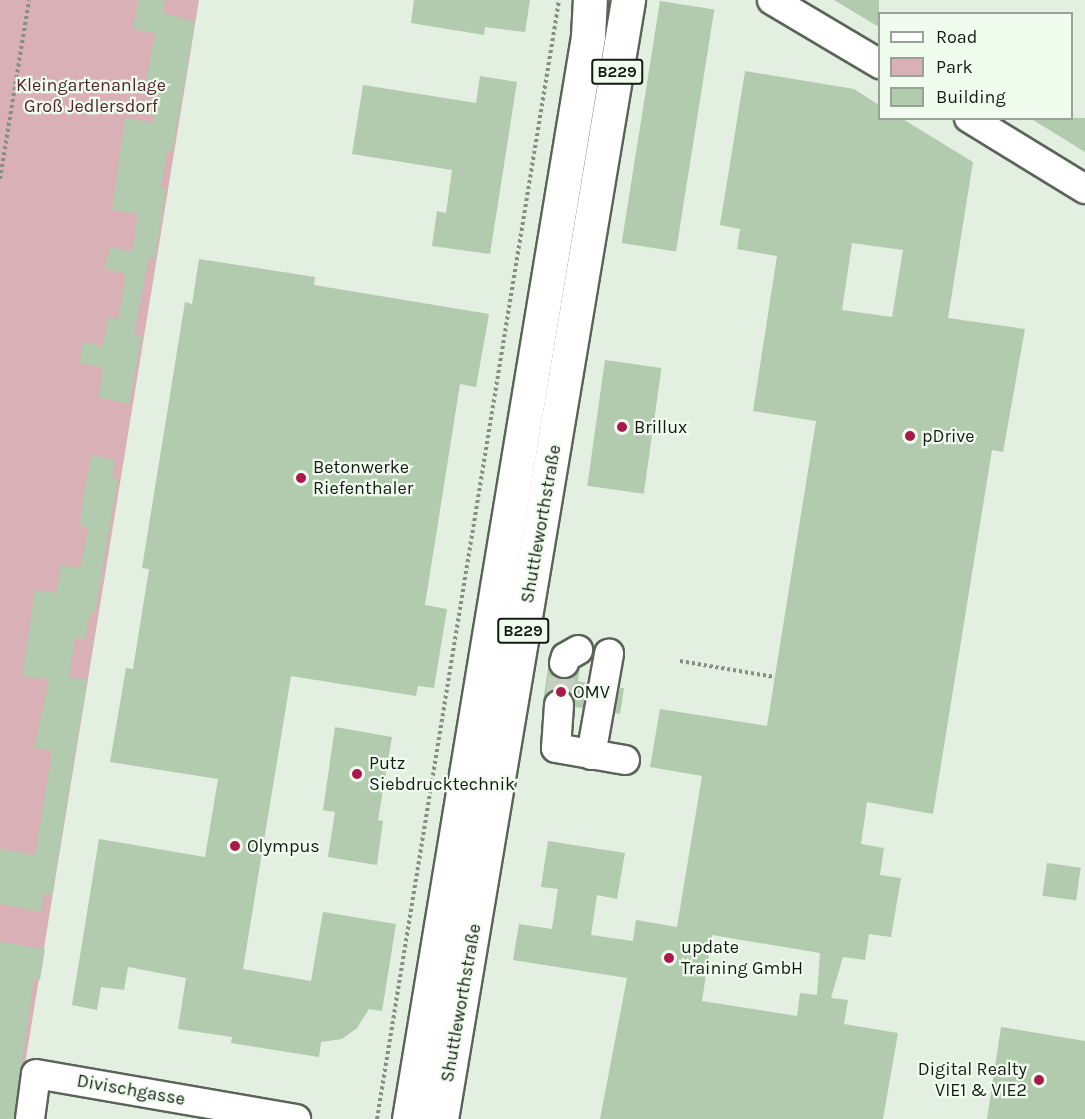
<!DOCTYPE html>
<html>
<head>
<meta charset="utf-8">
<style>
	body { margin:0 }
	#map { position:relative; width:1085px; height:1119px; overflow:hidden; background:#e3efe0; font-family:Karla,sans-serif }
	div>[style] { position:absolute }
	.green>* { inset:0; background:#d8b0b6 }
	.building>* { inset:0; background:#b2caad; transform-origin:0 0 }
	.minor-tunnel>* { height:28px; margin-top:-14px; transform-origin:0; background:repeating-linear-gradient(90deg,#c4cfc2 0 28px,transparent 0 42px) }
	.path>* { height:4px; margin-top:-2px; transform-origin:0; background:repeating-linear-gradient(90deg,#878f85 0 3px,transparent 0 6px) }
	.roads { filter:drop-shadow(2px 0 #5a6458) drop-shadow(-2px 0 #5a6458) drop-shadow(0 2px #5a6458) drop-shadow(0 -2px #5a6458) }
	.minor>* { height:28px; margin:-14px; padding:0 14px; transform-origin:14px; border-radius:14px; background:#fff }
	.major>* { height:33px; margin:-16.5px; padding:0 16.5px; transform-origin:16.5px; border-radius:16.5px; background:#fff }
	.dots>* { width:16px; height:16px; translate:-50% -50%; box-sizing:border-box; border:3px solid #f0fdee; border-radius:50% }
	span { translate:-50% -50%; white-space:nowrap; text-align:center; line-height:1.15; -webkit-text-stroke:4.5px #f0fdee; paint-order:stroke }
	.shield-label span { padding:2px 4px; background:#f0fdee; border:2px solid; border-radius:4px; -webkit-text-stroke-width:0 }
	.shield-label { font-size:16px; color:#151a15; font-weight:700 }
	.park-label { font-size:18px; color:#56232e }
	.poi-label { font-size:18px; color:#151a15 }
	.left { translate:0 -50%; text-align:left }
	.right { translate:-100% -50%; text-align:right }
	.street-label { font-size:18px; color:#151a15 }
	.legend { position:absolute; left:878px; top:12px; width:195px; height:108px; box-sizing:border-box; background:#f0fdee; border:2px solid #98a297; margin:0; padding:8px 10px; list-style:none; font-size:18px; color:#151a15 }
	.legend li { display:flex; align-items:center; gap:12px; height:30px }
	.legend b { width:30px; border:2px solid #98a297 }
</style>
</head>
<body>
<div id="map">
	<div class="green">
		<i style="clip-path:polygon(0 0,199px 0,16px 1119px,0 1119px)"></i>
	</div>
	<div class="building">
		<i style="clip-path:polygon(138px 0,165px 0,163px 13px,195px 22px,172px 152px,167px 151px,161px 187px,166px 188px,155px 258px,149px 257px,134px 335px,142px 336px,129px 404px,98px 397px,103px 368px,79px 363px,83px 343px,103px 346px,108px 317px,118px 319px,126px 274px,105px 269px,110px 247px,132px 252px,138px 214px,112px 210px,125px 118px,153px 123px,160px 84px,146px 82px,155px 33px,133px 29px)"></i>
		<i style="clip-path:polygon(414px 0,530px 0,525px 32px,485px 27px,484px 35px,411px 23px)"></i>
		<i style="clip-path:polygon(834px 0,879px 0,879px 27px)"></i>
		<i style="left:660px;top:1px;width:55px;height:245px;rotate:9deg"></i>
		<i style="clip-path:polygon(evenodd,745px 71px,854px 89px,879px 105px,879px 118px,901px 118px,973px 162px,948px 318px,1025px 329px,1003px 452px,992px 450px,933px 814px,867px 802px,861px 844px,884px 848px,880px 875px,901px 878px,891px 937px,869px 934px,865px 960px,843px 957px,831px 998px,848px 1000px,844px 1024px,898px 1033px,883px 1119px,600px 1119px,627px 978px,513px 960px,519px 924px,552px 929px,558px 889px,541px 887px,548px 841px,625px 853px,617px 899px,597px 895px,591px 935px,633px 941px,636px 920px,677px 927px,702px 776px,650px 767px,660px 709px,767px 726px,816px 421px,753px 411px,777px 256px,737px 249px,740px 229px,720px 225px,745px 71px,852px 243px,903px 250px,892px 317px,842px 310px,852px 243px,745px 71px,712px 935px,820px 953px,817px 995px,800px 993px,797px 1016px,702px 1001px,712px 935px)"></i>
		<i style="clip-path:polygon(480px 76px,517px 82px,490px 254px,432px 246px,437px 211px,446px 213px,452px 170px,352px 154px,363px 85px,476px 103px)"></i>
		<i style="clip-path:polygon(1030px 118px,1085px 118px,1085px 152px)"></i>
		<i style="clip-path:polygon(199px 259px,315px 277px,314px 285px,489px 314px,476px 387px,460px 384px,425px 605px,447px 609px,434px 688px,418px 686px,416px 696px,291px 676px,243px 969px,311px 981px,323px 912px,396px 924px,382px 1011px,369px 1009px,357px 1028px,342px 1039px,321px 1042px,319px 1057px,231px 1043px,232px 1037px,178px 1029px,186px 978px,128px 967px,124px 990px,101px 987px,97px 1010px,72px 1005px,99px 839px,205px 857px,218px 779px,110px 762px,126px 668px,133px 669px,149px 569px,142px 568px,185px 302px,192px 304px)"></i>
		<i style="left:605px;top:360px;width:57px;height:127px;rotate:8deg"></i>
		<i style="clip-path:polygon(92px 455px,115px 460px,112px 477px,118px 478px,95px 613px,91px 612px,85px 639px,75px 638px,69px 677px,87px 680px,52px 895px,44px 894px,41px 912px,0 904px,0 849px,35px 855px,52px 751px,34px 748px,49px 680px,22px 676px,35px 590px,56px 593px,61px 565px,80px 568px,89px 527px,80px 526px,83px 496px)"></i>
		<i style="clip-path:polygon(548px 668px,558px 678px,567px 679px,580px 668px,578px 681px,587px 683px,583px 708px,575px 707px,574px 697px,561px 689px,551px 690px,543px 702px)"></i>
		<i style="clip-path:polygon(620px 688px,624px 688px,620px 714px,615px 713px)"></i>
		<i style="clip-path:polygon(335px 727px,392px 737px,378px 820px,383px 821px,377px 865px,328px 857px,335px 812px,323px 810px)"></i>
		<i style="left:1047px;top:863px;width:34px;height:33px;rotate:8deg"></i>
		<i style="clip-path:polygon(0 942px,45px 949px,40px 980px,34px 979px,14px 1119px,0 1119px)"></i>
		<i style="clip-path:polygon(1001px 1027px,1085px 1041px,1085px 1119px,987px 1119px)"></i>
	</div>
	<div class="minor-tunnel">
		<i style="left:559px;top:705px;width:42px;rotate:-83.2deg"></i>
	</div>
	<div class="path">
		<i style="left:0;top:179px;width:181px;rotate:-80.8deg"></i>
		<i style="left:680px;top:661px;width:96px;rotate:9.6deg"></i>
		<i style="left:377px;top:1119px;width:1134px;rotate:-80.76deg"></i>
	</div>
	<div class="roads">
		<div class="minor">
			<i style="left:772px;top:0;width:126px;rotate:30.7deg"></i>
			<i style="left:969px;top:118px;width:136px;rotate:31.5deg"></i>
			<i style="left:564px;top:663px;width:6px;rotate:-72deg"></i>
			<i style="left:566px;top:657px;width:14px;rotate:-30deg"></i>
			<i style="left:559px;top:705px;width:43px;rotate:94deg"></i>
			<i style="left:556px;top:748px;width:70px;rotate:9.9deg"></i>
			<i style="left:591px;top:755px;width:103px;rotate:-79.9deg"></i>
			<i style="left:30px;top:1119px;width:45px;rotate:-82.4deg"></i>
			<i style="left:36px;top:1074px;width:264px;rotate:9.8deg"></i>
		</div>
		<div class="major">
			<i style="left:409px;top:1119px;width:1098px;rotate:-80.61deg"></i>
			<i style="left:588px;top:36px;width:36px;rotate:-87deg"></i>
			<i style="left:441px;top:1119px;width:1135px;rotate:-80.51deg"></i>
		</div>
	</div>
	<div class="dots">
		<i style="left:622px;top:427px;background:#ab184b"></i>
		<i style="left:910px;top:436px;background:#ab184b"></i>
		<i style="left:301px;top:478px;background:#ab184b"></i>
		<i style="left:561px;top:692px;background:#ab184b"></i>
		<i style="left:357px;top:774px;background:#ab184b"></i>
		<i style="left:235px;top:846px;background:#ab184b"></i>
		<i style="left:669px;top:958px;background:#ab184b"></i>
		<i style="left:1039px;top:1080px;background:#ab184b"></i>
	</div>
	<div class="shield-label">
		<span style="left:617px;top:72px">B229</span>
		<span style="left:523px;top:631px">B229</span>
	</div>
	<div class="park-label">
		<span style="left:91px;top:96px">Kleingartenanlage<br>Groß Jedlersdorf</span>
	</div>
	<div class="poi-label">
		<span class="left" style="left:634px;top:427px">Brillux</span>
		<span class="left" style="left:922px;top:436px">pDrive</span>
		<span class="left" style="left:313px;top:478px">Betonwerke<br>Riefenthaler</span>
		<span class="left" style="left:573px;top:692px">OMV</span>
		<span class="left" style="left:369px;top:774px">Putz<br>Siebdrucktechnik</span>
		<span class="left" style="left:247px;top:846px">Olympus</span>
		<span class="left" style="left:681px;top:958px">update<br>Training GmbH</span>
		<span class="right" style="left:1027px;top:1080px">Digital Realty<br>VIE1 &amp; VIE2</span>
	</div>
	<div class="street-label">
		<span style="left:541px;top:524px;rotate:-80deg">Shuttleworthstraße</span>
		<span style="left:461px;top:1003px;rotate:-80deg">Shuttleworthstraße</span>
		<span style="left:131px;top:1090px;rotate:10deg">Divischgasse</span>
	</div>
	<ul class="legend">
	<li><b style="height:8px;background:#fff"></b>Road</li>
	<li><b style="height:16px;background:#d8b0b6"></b>Park</li>
	<li><b style="height:16px;background:#b2caad"></b>Building</li>
	</ul>
</div>
</body>
</html>
